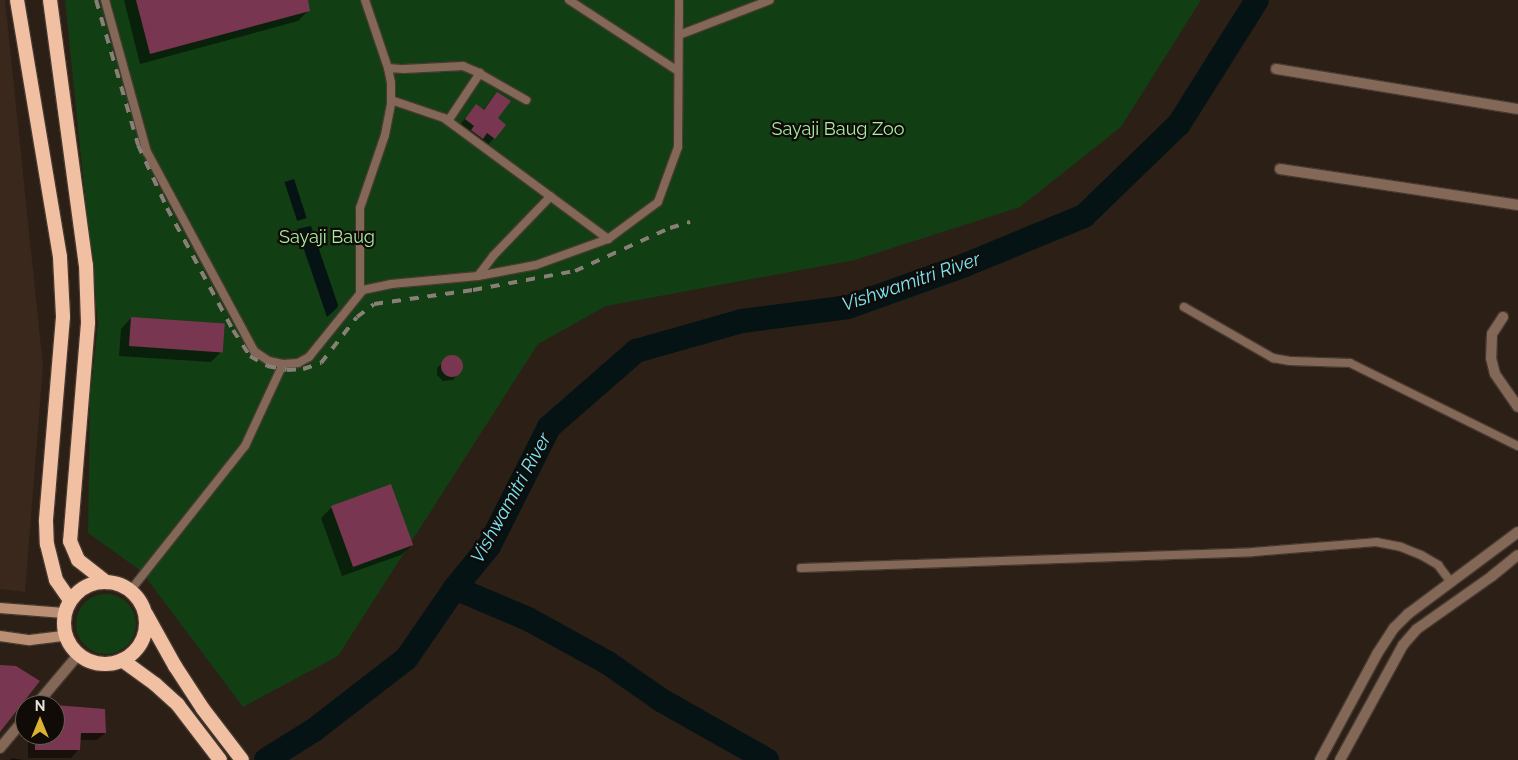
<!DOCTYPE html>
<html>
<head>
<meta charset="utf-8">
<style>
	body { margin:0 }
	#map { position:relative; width:1518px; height:760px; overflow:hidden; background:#2c1f16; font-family:Raleway,sans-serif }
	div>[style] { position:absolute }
	.built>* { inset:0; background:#39281b }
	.green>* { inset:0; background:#123e14 }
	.round { border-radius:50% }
	.water>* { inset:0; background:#061315; transform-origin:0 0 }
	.shadow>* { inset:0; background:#0007 }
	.river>* { height:24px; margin:-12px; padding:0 12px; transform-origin:12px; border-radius:12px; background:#061315 }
	.building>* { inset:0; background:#783650; transform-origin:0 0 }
	.roads { filter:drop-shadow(1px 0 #463a31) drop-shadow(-1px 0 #463a31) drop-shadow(0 1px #463a31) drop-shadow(0 -1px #463a31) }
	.service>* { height:8px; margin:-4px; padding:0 4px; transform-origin:4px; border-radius:4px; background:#846857 }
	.minor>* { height:10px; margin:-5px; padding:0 5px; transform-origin:5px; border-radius:5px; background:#846857 }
	.tertiary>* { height:10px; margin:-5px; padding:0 5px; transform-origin:5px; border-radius:5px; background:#846857 }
	.secondary>* { height:10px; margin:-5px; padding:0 5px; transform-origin:5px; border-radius:5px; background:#bb8f74 }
	.trunk>* { height:14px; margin:-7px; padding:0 7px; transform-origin:7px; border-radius:7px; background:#f1bfa2 }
	.trunk>.ring { margin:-7px; padding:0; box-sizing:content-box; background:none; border:14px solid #f1bfa2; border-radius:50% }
	.rail>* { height:4px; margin-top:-2px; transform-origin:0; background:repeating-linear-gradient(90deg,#8a7f77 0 9px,transparent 0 18px) }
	span { translate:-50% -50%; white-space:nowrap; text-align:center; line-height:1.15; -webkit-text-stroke:4.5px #100b07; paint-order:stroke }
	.park-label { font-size:18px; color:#a3efa3 }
	.water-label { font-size:19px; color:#7ae6f7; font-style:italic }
	.north { position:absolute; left:15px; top:695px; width:50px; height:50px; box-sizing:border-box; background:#100b07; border:1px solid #66605b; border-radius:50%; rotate:0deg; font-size:14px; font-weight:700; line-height:20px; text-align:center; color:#e8dfd9 }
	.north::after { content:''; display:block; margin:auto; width:18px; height:22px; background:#dcb233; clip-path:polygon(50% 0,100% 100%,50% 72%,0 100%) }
</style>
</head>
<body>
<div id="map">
	<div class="built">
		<i style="clip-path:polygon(0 0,5px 0,43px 366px,25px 592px,0 589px)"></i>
	</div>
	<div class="green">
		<i style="clip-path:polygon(65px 0,1201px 0,1121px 127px,1020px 207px,855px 260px,606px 306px,538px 344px,338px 656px,243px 707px,141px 571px,88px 533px,90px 397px,98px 324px)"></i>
		<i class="round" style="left:76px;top:594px;width:60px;height:60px"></i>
	</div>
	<div class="water">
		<i style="left:294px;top:179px;width:41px;height:10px;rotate:72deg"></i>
		<i style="clip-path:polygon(311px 226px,338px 305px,337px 308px,327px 317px,297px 229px)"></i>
	</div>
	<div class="shadow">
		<i style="clip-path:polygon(124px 0,307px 0,309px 10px,298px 21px,140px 64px)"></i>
		<i style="clip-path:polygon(497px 93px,496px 119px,505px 125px,487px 146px,479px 141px,474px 146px,464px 138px,467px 134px,458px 127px,476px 105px,483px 110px)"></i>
		<i style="clip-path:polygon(131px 318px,221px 352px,211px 362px,119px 356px,121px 329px)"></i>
		<i style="clip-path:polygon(457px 357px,461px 362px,462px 368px,453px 380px,443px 381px,437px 375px,437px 368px,447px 358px)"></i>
		<i style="clip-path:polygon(332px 507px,412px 545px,401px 555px,342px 576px,321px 518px)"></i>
		<i style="clip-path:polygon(55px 706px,105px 733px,97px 740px,79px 740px,78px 750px,71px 758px,28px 758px,28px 741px,33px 735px,55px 735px)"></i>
		<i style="clip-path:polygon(12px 758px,23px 760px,10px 760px)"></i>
	</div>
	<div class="river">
		<i style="left:455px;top:588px;width:79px;rotate:23deg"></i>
		<i style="left:528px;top:619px;width:91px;rotate:28.8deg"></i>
		<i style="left:608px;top:663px;width:65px;rotate:34.9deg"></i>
		<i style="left:661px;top:700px;width:122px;rotate:29.5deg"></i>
		<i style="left:266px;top:760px;width:57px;rotate:-32deg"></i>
		<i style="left:314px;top:730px;width:116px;rotate:-37.7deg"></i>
		<i style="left:406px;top:659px;width:86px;rotate:-55.4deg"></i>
		<i style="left:455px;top:588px;width:54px;rotate:-51deg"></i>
		<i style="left:489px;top:546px;width:133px;rotate:-63.2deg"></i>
		<i style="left:549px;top:427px;width:116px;rotate:-41.1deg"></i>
		<i style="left:636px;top:351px;width:110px;rotate:-15.8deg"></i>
		<i style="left:742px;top:321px;width:107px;rotate:-7.5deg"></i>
		<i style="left:848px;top:307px;width:124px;rotate:-19.7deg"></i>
		<i style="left:965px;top:265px;width:129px;rotate:-22.4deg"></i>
		<i style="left:1084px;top:216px;width:132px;rotate:-44.1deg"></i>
		<i style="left:1179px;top:124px;width:146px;rotate:-57.8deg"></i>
	</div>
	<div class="building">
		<i style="clip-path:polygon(136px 0,308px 0,310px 11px,150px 54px)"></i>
		<i style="clip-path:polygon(497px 92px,511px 101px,498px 118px,506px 125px,495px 139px,487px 133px,483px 139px,471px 130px,474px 126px,465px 119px,476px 104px,484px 110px)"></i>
		<i style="left:131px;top:317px;width:94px;height:29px;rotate:4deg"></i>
		<i class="round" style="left:441px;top:355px;width:22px;height:22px"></i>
		<i style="left:391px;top:484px;width:65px;height:64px;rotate:70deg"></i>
		<i style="clip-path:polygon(0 665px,16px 666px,40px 681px,0 732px)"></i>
		<i style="clip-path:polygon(55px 705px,105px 709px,106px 733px,81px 733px,80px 750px,35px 750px,35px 735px,55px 735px)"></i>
	</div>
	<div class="roads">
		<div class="service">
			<i style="left:105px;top:0;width:158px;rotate:74.6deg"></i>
			<i style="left:147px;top:152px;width:226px;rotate:61.7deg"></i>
			<i style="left:254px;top:351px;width:18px;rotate:34deg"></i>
			<i style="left:269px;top:361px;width:14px;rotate:12deg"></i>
			<i style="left:365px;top:0;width:72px;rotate:71.3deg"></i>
			<i style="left:388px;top:68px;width:16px;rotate:4deg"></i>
			<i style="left:404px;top:69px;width:59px;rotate:-2.9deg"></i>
			<i style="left:463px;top:66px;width:13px;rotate:23deg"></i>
			<i style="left:475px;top:71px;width:59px;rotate:29.6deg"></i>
			<i style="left:569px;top:0;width:130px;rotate:33.1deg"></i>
			<i style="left:679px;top:35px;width:97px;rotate:-21deg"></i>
			<i style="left:391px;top:100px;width:56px;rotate:18.8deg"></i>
			<i style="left:444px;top:118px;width:204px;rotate:36.4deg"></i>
			<i style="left:448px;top:121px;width:58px;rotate:-56.3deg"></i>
			<i style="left:478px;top:276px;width:25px;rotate:-53deg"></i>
			<i style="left:493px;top:256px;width:83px;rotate:-46deg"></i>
			<i style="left:360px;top:292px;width:84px;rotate:-90deg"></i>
			<i style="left:360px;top:208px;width:77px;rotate:-71.1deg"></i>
			<i style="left:385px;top:135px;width:33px;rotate:-79deg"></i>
			<i style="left:391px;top:103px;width:20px;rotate:-90deg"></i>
			<i style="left:391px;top:83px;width:15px;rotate:-101deg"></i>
			<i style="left:1184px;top:307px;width:103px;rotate:29.8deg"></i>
			<i style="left:1273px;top:358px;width:17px;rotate:10deg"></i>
			<i style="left:1290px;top:361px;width:60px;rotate:1.9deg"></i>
			<i style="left:1350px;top:363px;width:187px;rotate:26.3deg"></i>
			<i style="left:801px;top:568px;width:452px;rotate:-2deg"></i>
			<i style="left:1253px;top:552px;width:123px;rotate:-4.6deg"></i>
			<i style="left:1376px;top:542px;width:25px;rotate:11deg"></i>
			<i style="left:1401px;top:547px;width:22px;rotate:22deg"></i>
			<i style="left:1421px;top:555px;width:20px;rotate:30deg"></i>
			<i style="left:1438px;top:565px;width:21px;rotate:53deg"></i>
			<i style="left:130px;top:591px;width:185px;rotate:-51.6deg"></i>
			<i style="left:245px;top:446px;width:90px;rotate:-65.1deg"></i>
			<i style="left:283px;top:364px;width:15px;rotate:-4deg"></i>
			<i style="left:298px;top:363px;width:13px;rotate:-29deg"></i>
			<i style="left:309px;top:357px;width:86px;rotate:-51.1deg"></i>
			<i style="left:363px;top:290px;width:29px;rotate:-12deg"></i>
			<i style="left:391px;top:284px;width:87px;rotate:-5.3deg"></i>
			<i style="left:478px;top:276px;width:59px;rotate:-10.7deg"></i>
			<i style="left:536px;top:265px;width:77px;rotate:-19.9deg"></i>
			<i style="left:608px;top:239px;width:62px;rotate:-36.5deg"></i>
			<i style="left:658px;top:202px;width:59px;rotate:-70deg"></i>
			<i style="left:678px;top:147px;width:147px;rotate:-89.6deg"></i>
		</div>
		<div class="minor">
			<i style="left:1276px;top:69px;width:245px;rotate:9.4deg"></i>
			<i style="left:1280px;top:169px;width:241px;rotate:8.6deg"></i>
			<i style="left:1503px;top:317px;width:20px;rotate:123deg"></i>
			<i style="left:1492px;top:334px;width:24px;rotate:92deg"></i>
			<i style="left:1491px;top:358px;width:16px;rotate:76deg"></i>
			<i style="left:1495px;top:374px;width:40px;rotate:55.1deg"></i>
			<i style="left:36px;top:705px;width:65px;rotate:-50deg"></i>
			<i style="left:0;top:748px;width:39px;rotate:-50deg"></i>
		</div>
		<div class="tertiary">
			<i style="left:1320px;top:760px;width:120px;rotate:-61.7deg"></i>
			<i style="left:1377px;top:654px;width:31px;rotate:-57deg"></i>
			<i style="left:1394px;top:628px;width:20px;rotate:-45deg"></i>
			<i style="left:1408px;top:614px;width:137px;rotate:-36.7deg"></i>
			<i style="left:1340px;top:760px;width:131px;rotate:-61.3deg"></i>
			<i style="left:1403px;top:645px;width:21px;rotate:-49deg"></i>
			<i style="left:1417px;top:629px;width:92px;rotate:-35.2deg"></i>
			<i style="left:1492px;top:576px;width:33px;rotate:-39deg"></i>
		</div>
		<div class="secondary">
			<i style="left:0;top:608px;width:64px;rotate:4.5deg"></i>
			<i style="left:0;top:636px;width:30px;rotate:8deg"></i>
			<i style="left:30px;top:640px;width:35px;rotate:-7deg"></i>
		</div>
		<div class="trunk">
			<i style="left:17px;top:0;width:261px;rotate:80.5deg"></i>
			<i style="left:60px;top:257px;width:60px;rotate:87.1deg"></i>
			<i style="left:63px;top:317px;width:205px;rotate:94.8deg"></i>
			<i style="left:46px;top:521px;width:23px;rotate:88deg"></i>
			<i style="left:47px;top:544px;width:37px;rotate:76deg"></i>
			<i style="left:56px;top:580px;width:24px;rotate:55deg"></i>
			<i style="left:50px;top:0;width:267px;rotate:82.3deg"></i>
			<i style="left:86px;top:265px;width:58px;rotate:88deg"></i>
			<i style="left:88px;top:323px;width:219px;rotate:94.7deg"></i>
			<i style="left:70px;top:541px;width:21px;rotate:67deg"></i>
			<i style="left:78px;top:560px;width:36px;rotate:38deg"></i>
			<i class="ring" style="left:64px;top:582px;width:68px;height:68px"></i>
			<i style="left:146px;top:614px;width:60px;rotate:60.9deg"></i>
			<i style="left:175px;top:666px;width:51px;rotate:56.9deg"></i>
			<i style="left:203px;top:709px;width:64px;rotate:52.6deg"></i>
			<i style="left:122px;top:660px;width:41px;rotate:36deg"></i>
			<i style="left:155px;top:684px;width:31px;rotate:42deg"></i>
			<i style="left:178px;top:705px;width:69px;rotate:52.6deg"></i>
		</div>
	</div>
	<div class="rail">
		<i style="left:96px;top:0;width:151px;rotate:73.8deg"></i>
		<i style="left:138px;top:145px;width:69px;rotate:65.3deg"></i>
		<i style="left:167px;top:208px;width:139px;rotate:61.6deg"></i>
		<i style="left:233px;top:330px;width:31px;rotate:57deg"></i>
		<i style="left:250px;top:356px;width:20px;rotate:30deg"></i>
		<i style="left:267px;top:366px;width:20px;rotate:11deg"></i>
		<i style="left:287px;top:370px;width:16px;rotate:-4deg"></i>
		<i style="left:303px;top:369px;width:19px;rotate:-18deg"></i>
		<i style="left:321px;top:363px;width:58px;rotate:-52deg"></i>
		<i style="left:357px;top:317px;width:21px;rotate:-37deg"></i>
		<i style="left:374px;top:304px;width:100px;rotate:-8deg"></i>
		<i style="left:473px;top:290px;width:104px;rotate:-10.6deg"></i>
		<i style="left:575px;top:271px;width:104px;rotate:-24.4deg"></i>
		<i style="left:670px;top:228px;width:21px;rotate:-17deg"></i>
	</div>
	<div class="park-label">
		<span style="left:838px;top:129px">Sayaji Baug Zoo</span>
		<span style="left:327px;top:237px">Sayaji Baug</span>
	</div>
	<div class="water-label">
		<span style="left:911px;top:282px;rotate:-19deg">Vishwamitri River</span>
		<span style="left:511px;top:498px;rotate:-61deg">Vishwamitri River</span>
	</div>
	<div class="north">N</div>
</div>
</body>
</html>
